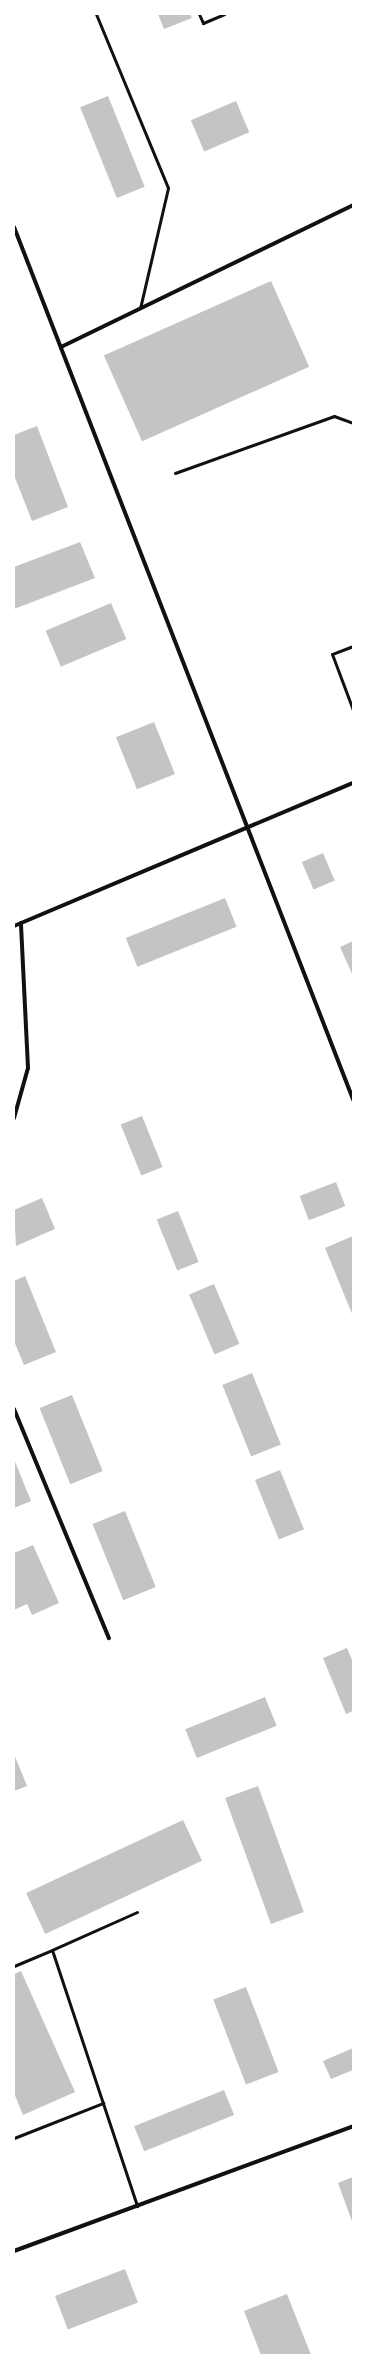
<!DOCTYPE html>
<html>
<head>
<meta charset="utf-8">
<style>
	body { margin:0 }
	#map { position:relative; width:367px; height:2369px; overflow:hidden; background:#fff; font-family:Rubik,sans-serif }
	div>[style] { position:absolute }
	.building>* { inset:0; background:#c4c4c4; transform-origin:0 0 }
	.service>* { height:3px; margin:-1.5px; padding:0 1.5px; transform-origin:1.5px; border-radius:1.5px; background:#111 }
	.minor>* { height:4px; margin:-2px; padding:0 2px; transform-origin:2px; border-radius:2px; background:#111 }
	span { translate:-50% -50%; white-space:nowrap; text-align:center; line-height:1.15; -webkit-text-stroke:3px #fff; paint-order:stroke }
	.frame { position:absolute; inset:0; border:15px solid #fff; pointer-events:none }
</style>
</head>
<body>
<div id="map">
	<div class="building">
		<i style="clip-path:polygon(158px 14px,190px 14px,192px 18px,164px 29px)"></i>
		<i style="left:108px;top:96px;width:98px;height:30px;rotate:68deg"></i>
		<i style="left:236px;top:101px;width:34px;height:49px;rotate:67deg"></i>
		<i style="left:271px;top:281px;width:94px;height:183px;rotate:66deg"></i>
		<i style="clip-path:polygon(37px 426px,68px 507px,32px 521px,14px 475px,14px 435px)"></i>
		<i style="clip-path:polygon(80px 542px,95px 578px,14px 609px,14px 567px)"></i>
		<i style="left:111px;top:603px;width:39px;height:71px;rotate:67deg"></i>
		<i style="left:154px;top:722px;width:56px;height:41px;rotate:68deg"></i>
		<i style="left:323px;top:853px;width:30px;height:23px;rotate:67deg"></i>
		<i style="left:225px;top:898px;width:31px;height:107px;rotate:68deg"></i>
		<i style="clip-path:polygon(353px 941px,353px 976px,340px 947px)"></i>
		<i style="left:142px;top:1116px;width:55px;height:23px;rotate:68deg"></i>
		<i style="left:336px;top:1182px;width:26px;height:39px;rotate:69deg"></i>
		<i style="clip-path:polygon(42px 1198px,55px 1229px,16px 1246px,14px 1210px)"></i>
		<i style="left:178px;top:1211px;width:55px;height:23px;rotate:68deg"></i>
		<i style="clip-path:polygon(353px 1236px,353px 1316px,325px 1248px)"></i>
		<i style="clip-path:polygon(25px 1276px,56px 1352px,24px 1365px,14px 1341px,14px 1281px)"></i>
		<i style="left:214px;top:1284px;width:65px;height:27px;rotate:67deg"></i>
		<i style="left:252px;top:1373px;width:77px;height:32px;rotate:68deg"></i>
		<i style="left:72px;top:1395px;width:82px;height:35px;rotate:68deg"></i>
		<i style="clip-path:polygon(14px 1459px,31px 1501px,14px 1508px)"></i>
		<i style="left:280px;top:1470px;width:64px;height:27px;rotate:68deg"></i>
		<i style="left:125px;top:1511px;width:82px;height:35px;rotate:68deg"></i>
		<i style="clip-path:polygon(33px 1545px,59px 1603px,32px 1615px,27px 1604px,14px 1610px,14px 1553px)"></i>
		<i style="clip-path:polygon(347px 1648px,353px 1662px,353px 1711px,346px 1714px,323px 1658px)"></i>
		<i style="left:265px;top:1697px;width:31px;height:86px;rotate:68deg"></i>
		<i style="clip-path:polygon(14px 1754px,27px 1786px,14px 1791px)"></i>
		<i style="left:258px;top:1786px;width:134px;height:35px;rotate:70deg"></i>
		<i style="left:183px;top:1820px;width:45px;height:173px;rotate:65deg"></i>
		<i style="clip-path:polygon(21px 1971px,75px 2092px,23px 2115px,14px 2093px,14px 1974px)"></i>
		<i style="left:246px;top:1987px;width:91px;height:35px;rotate:69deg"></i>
		<i style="clip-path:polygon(353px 2048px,353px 2070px,331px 2079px,323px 2061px)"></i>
		<i style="left:224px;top:2090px;width:27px;height:97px;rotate:68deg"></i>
		<i style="clip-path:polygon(353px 2177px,353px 2224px,338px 2183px)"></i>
		<i style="left:125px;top:2269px;width:36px;height:75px;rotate:69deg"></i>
		<i style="clip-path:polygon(287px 2294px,311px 2355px,261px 2355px,244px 2311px)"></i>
	</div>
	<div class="service">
		<i style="left:96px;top:14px;width:188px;rotate:67.5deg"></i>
		<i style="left:168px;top:188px;width:123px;rotate:103.1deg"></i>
		<i style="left:199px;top:14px;width:10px;rotate:66deg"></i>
		<i style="left:203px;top:23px;width:23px;rotate:-23deg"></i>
		<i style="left:175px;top:473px;width:169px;rotate:-19.7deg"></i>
		<i style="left:334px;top:416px;width:20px;rotate:20deg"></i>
		<i style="left:353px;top:646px;width:22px;rotate:159deg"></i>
		<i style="left:332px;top:654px;width:60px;rotate:69.4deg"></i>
		<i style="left:137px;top:1912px;width:93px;rotate:155.9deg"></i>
		<i style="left:52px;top:1950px;width:270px;rotate:71.6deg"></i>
		<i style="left:14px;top:1966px;width:41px;rotate:-22.8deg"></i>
		<i style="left:14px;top:2138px;width:96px;rotate:-21.5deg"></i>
	</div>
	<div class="minor">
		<i style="left:14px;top:227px;width:936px;rotate:68.76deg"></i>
		<i style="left:61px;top:347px;width:325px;rotate:-25.9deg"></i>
		<i style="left:14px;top:926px;width:368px;rotate:-22.9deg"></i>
		<i style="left:14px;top:1118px;width:52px;rotate:-74.4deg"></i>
		<i style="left:28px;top:1068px;width:145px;rotate:-92.8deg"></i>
		<i style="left:14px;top:1409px;width:248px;rotate:67.5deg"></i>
		<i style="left:14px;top:2251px;width:361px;rotate:-20.2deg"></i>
	</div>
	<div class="frame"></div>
</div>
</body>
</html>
